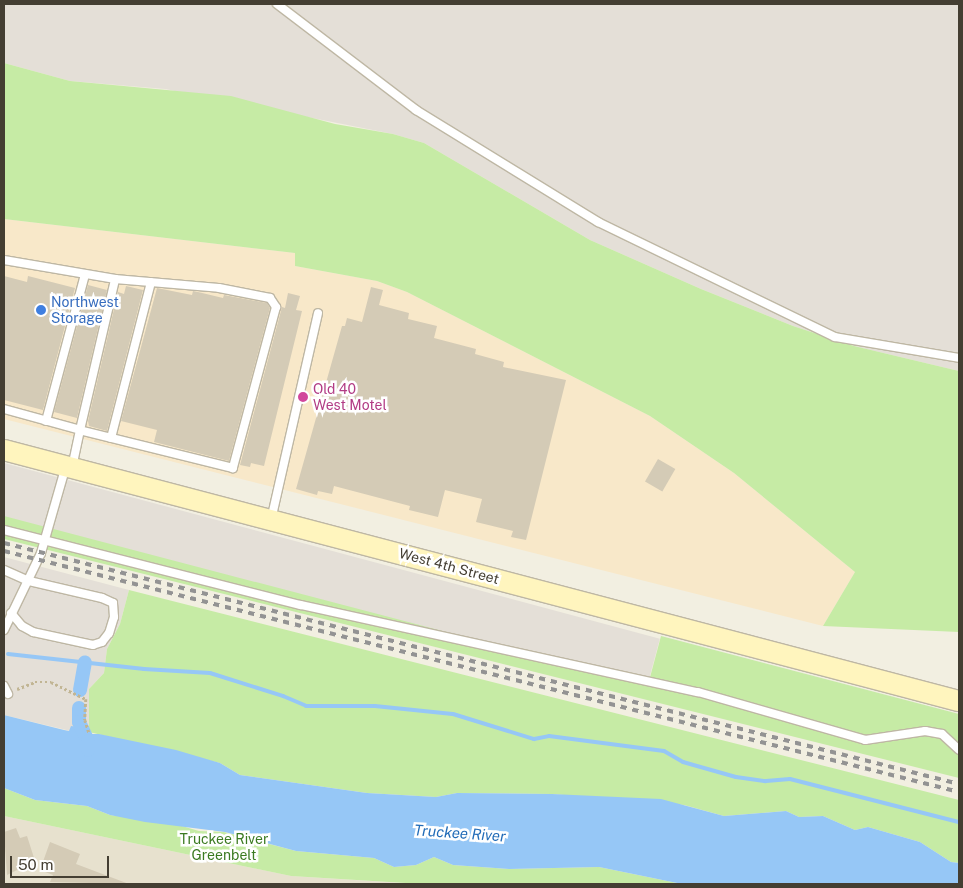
<!DOCTYPE html>
<html>
<head>
<meta charset="utf-8">
<style>
	body { margin:0 }
	#map { position:relative; width:963px; height:888px; overflow:hidden; background:#f2efe1; font-family:"Public Sans",sans-serif }
	div>[style] { position:absolute }
	.residential>* { inset:0; background:#e7e1ce }
	.commercial>* { inset:0; background:#f8e8c9 }
	.industrial>* { inset:0; background:#e4dfd7; transform-origin:0 0 }
	.green>* { inset:0; background:#c6eba5 }
	.water>* { inset:0; background:#96c7f6 }
	.stream>* { height:4px; margin:-2px; padding:0 2px; transform-origin:2px; border-radius:2px; background:#96c7f6 }
	.canal>* { height:14px; margin:-7px; padding:0 7px; transform-origin:7px; border-radius:7px; background:#96c7f6 }
	.building>* { inset:0; background:#d4cbb6; transform-origin:0 0 }
	.path>* { height:2.5px; margin-top:-1.25px; transform-origin:0; background:repeating-linear-gradient(90deg,#c1b593 0 2.5px,transparent 0 5px) }
	.roads { filter:drop-shadow(1px 0 #beb7a4) drop-shadow(-1px 0 #beb7a4) drop-shadow(0 1px #beb7a4) drop-shadow(0 -1px #beb7a4) }
	.lane>* { height:8px; margin:-4px; padding:0 4px; transform-origin:4px; border-radius:4px; background:#fff }
	.secondary>* { height:20px; margin:-10px; padding:0 10px; transform-origin:10px; border-radius:10px; background:#fff5be }
	.rail>* { height:4px; margin-top:-2px; transform-origin:0; background:repeating-linear-gradient(90deg,#939393 0 6px,transparent 0 12px) }
	.dots>* { width:14px; height:14px; translate:-50% -50%; box-sizing:border-box; border:2px solid #fff; border-radius:50% }
	span { translate:-50% -50%; white-space:nowrap; text-align:center; line-height:1.15; -webkit-text-stroke:5px #fff; paint-order:stroke }
	.shop-label { font-size:14px; color:#366cbe }
	.left { translate:0 -50%; text-align:left }
	.hotel-label { font-size:14px; color:#b23c85 }
	.street-label { font-size:14px; color:#443e32 }
	.park-label { font-size:14px; color:#3b7a21 }
	.water-label { font-size:15px; color:#226cb8; font-style:italic }
	.frame { position:absolute; inset:0; border:5px solid #443e32; pointer-events:none }
	.scale { position:absolute; left:10px; top:856px; width:99px; height:22px; box-sizing:border-box; border:2px solid #443e32; border-top:0; padding-left:6px; font-size:15px; line-height:18px; white-space:nowrap; color:#443e32; -webkit-text-stroke:4px #fff; paint-order:stroke }
</style>
</head>
<body>
<div id="map">
	<div class="residential">
		<i style="clip-path:polygon(4px 816px,291px 876px,417px 884px,4px 884px)"></i>
	</div>
	<div class="commercial">
		<i style="clip-path:polygon(4px 219px,295px 253px,295px 266px,377px 281px,407px 292px,650px 416px,734px 473px,855px 572px,823px 626px,4px 419px)"></i>
	</div>
	<div class="industrial">
		<i style="clip-path:polygon(4px 4px,959px 4px,959px 371px,854px 346px,793px 326px,701px 289px,590px 240px,424px 143px,393px 134px,165px 89px,70px 81px,4px 63px)"></i>
		<i style="left:4px;top:463px;width:679px;height:53px;rotate:15deg"></i>
		<i style="clip-path:polygon(4px 557px,129px 590px,120px 624px,107px 649px,104px 673px,89px 689px,89px 732px,83px 734px,4px 715px)"></i>
	</div>
	<div class="green">
		<i style="clip-path:polygon(4px 63px,70px 81px,231px 96px,335px 124px,393px 134px,424px 143px,590px 240px,701px 289px,793px 326px,854px 346px,959px 371px,959px 632px,823px 626px,855px 572px,734px 473px,650px 416px,407px 292px,377px 281px,295px 266px,295px 253px,4px 219px)"></i>
		<i style="clip-path:polygon(4px 516px,648px 685px,661px 636px,959px 714px,959px 778px,4px 539px)"></i>
		<i style="clip-path:polygon(129px 590px,959px 800px,959px 863px,951px 862px,920px 842px,868px 827px,855px 830px,823px 816px,799px 817px,786px 811px,724px 816px,684px 805px,552px 794px,457px 793px,436px 797px,367px 793px,240px 775px,220px 763px,89px 732px,89px 689px,104px 673px,107px 649px,120px 624px)"></i>
		<i style="clip-path:polygon(4px 788px,35px 800px,87px 806px,110px 815px,175px 824px,199px 831px,224px 832px,296px 851px,374px 858px,394px 867px,416px 865px,434px 857px,453px 865px,509px 869px,599px 867px,682px 884px,422px 884px,291px 876px,4px 816px)"></i>
	</div>
	<div class="water">
		<i style="clip-path:polygon(4px 715px,64px 730px,69px 731px,71px 726px,78px 727px,83px 734px,99px 734px,176px 750px,220px 763px,240px 775px,367px 793px,436px 797px,457px 793px,552px 794px,661px 799px,724px 816px,786px 811px,799px 817px,823px 816px,855px 830px,868px 827px,920px 842px,951px 862px,959px 863px,959px 884px,682px 884px,599px 867px,509px 869px,453px 865px,434px 857px,416px 865px,394px 867px,374px 858px,296px 851px,225px 832px,145px 822px,110px 815px,87px 806px,35px 800px,4px 788px)"></i>
	</div>
	<div class="stream">
		<i style="left:8px;top:654px;width:137px;rotate:6.3deg"></i>
		<i style="left:144px;top:669px;width:66px;rotate:3.5deg"></i>
		<i style="left:210px;top:673px;width:77px;rotate:17.5deg"></i>
		<i style="left:283px;top:696px;width:25px;rotate:23deg"></i>
		<i style="left:306px;top:706px;width:69px"></i>
		<i style="left:375px;top:706px;width:78px;rotate:5.9deg"></i>
		<i style="left:453px;top:714px;width:85px;rotate:17.2deg"></i>
		<i style="left:534px;top:739px;width:15px;rotate:-11deg"></i>
		<i style="left:549px;top:736px;width:116px;rotate:7.4deg"></i>
		<i style="left:664px;top:751px;width:22px;rotate:30deg"></i>
		<i style="left:683px;top:762px;width:55px;rotate:15.8deg"></i>
		<i style="left:736px;top:777px;width:30px;rotate:8deg"></i>
		<i style="left:766px;top:781px;width:24px;rotate:-5deg"></i>
		<i style="left:790px;top:779px;width:174px;rotate:14.3deg"></i>
	</div>
	<div class="canal">
		<i style="left:80px;top:690px;width:28px;rotate:-80deg"></i>
		<i style="left:79px;top:708px;width:14px;rotate:90deg"></i>
		<i style="left:79px;top:722px;width:21px;rotate:65deg"></i>
		<i style="left:88px;top:741px;width:9px;rotate:90deg"></i>
	</div>
	<div class="building">
		<i style="clip-path:polygon(4px 276px,27px 282px,28px 276px,75px 288px,43px 410px,4px 400px)"></i>
		<i style="clip-path:polygon(88px 285px,107px 290px,77px 418px,54px 412px)"></i>
		<i style="clip-path:polygon(126px 286px,143px 290px,107px 431px,89px 426px,88px 421px,118px 292px,124px 294px)"></i>
		<i style="clip-path:polygon(371px 287px,383px 290px,379px 305px,409px 313px,408px 319px,437px 326px,434px 338px,476px 349px,475px 354px,504px 362px,503px 367px,566px 380px,526px 540px,511px 537px,513px 531px,476px 522px,482px 499px,445px 490px,438px 517px,409px 510px,410px 506px,334px 486px,332px 494px,318px 491px,317px 495px,296px 489px,342px 326px,345px 326px,347px 318px,362px 322px)"></i>
		<i style="clip-path:polygon(157px 288px,192px 295px,193px 291px,198px 292px,223px 298px,224px 295px,267px 303px,270px 308px,229px 461px,154px 442px,157px 430px,121px 421px)"></i>
		<i style="clip-path:polygon(288px 293px,300px 296px,296px 310px,302px 311px,264px 466px,251px 463px,250px 467px,240px 465px,282px 307px,285px 308px)"></i>
		<i style="left:658px;top:459px;width:20px;height:26px;rotate:30deg"></i>
		<i style="clip-path:polygon(16px 828px,20px 838px,27px 836px,35px 861px,7px 875px,4px 832px)"></i>
		<i style="clip-path:polygon(50px 842px,80px 854px,76px 864px,129px 884px,50px 882px,53px 875px,40px 870px)"></i>
	</div>
	<div class="path">
		<i style="left:17px;top:689px;width:19px;rotate:-21deg"></i>
		<i style="left:35px;top:682px;width:16px"></i>
		<i style="left:51px;top:682px;width:39px;rotate:26deg"></i>
		<i style="left:86px;top:699px;width:21px;rotate:93deg"></i>
		<i style="left:85px;top:720px;width:13px;rotate:72deg"></i>
	</div>
	<div class="roads">
		<div class="lane">
			<i style="left:277px;top:4px;width:175px;rotate:37.3deg"></i>
			<i style="left:416px;top:110px;width:214px;rotate:31.6deg"></i>
			<i style="left:598px;top:222px;width:263px;rotate:25.9deg"></i>
			<i style="left:835px;top:337px;width:126px;rotate:9.6deg"></i>
			<i style="left:4px;top:260px;width:113px;rotate:9.7deg"></i>
			<i style="left:115px;top:279px;width:104px;rotate:4.9deg"></i>
			<i style="left:219px;top:288px;width:52px;rotate:11.1deg"></i>
			<i style="left:270px;top:298px;width:11px;rotate:56deg"></i>
			<i style="left:276px;top:307px;width:167px;rotate:105deg"></i>
			<i style="left:233px;top:468px;width:158px;rotate:-166.1deg"></i>
			<i style="left:80px;top:430px;width:38px;rotate:102deg"></i>
			<i style="left:4px;top:409px;width:79px;rotate:15.4deg"></i>
			<i style="left:80px;top:430px;width:155px;rotate:-76.9deg"></i>
			<i style="left:46px;top:421px;width:152px;rotate:-75.1deg"></i>
			<i style="left:111px;top:438px;width:161px;rotate:-75.6deg"></i>
			<i style="left:271px;top:520px;width:212px;rotate:-77.2deg"></i>
			<i style="left:4px;top:530px;width:306px;rotate:14.2deg"></i>
			<i style="left:301px;top:605px;width:406px;rotate:12.4deg"></i>
			<i style="left:698px;top:692px;width:174px;rotate:16deg"></i>
			<i style="left:865px;top:740px;width:61px;rotate:-8.5deg"></i>
			<i style="left:925px;top:731px;width:17px;rotate:10deg"></i>
			<i style="left:942px;top:734px;width:23px;rotate:43deg"></i>
			<i style="left:4px;top:570px;width:27px;rotate:24deg"></i>
			<i style="left:29px;top:581px;width:75px;rotate:13.1deg"></i>
			<i style="left:102px;top:598px;width:12px;rotate:24deg"></i>
			<i style="left:113px;top:603px;width:14px;rotate:86deg"></i>
			<i style="left:114px;top:617px;width:17px;rotate:107deg"></i>
			<i style="left:109px;top:633px;width:11px;rotate:128deg"></i>
			<i style="left:102px;top:642px;width:9px;rotate:162deg"></i>
			<i style="left:93px;top:645px;width:61px;rotate:-167.8deg"></i>
			<i style="left:33px;top:632px;width:13px;rotate:-151deg"></i>
			<i style="left:22px;top:626px;width:17px;rotate:-130deg"></i>
			<i style="left:4px;top:630px;width:85px;rotate:-64.3deg"></i>
			<i style="left:41px;top:553px;width:91px;rotate:-74deg"></i>
			<i style="left:4px;top:686px;width:9px;rotate:63deg"></i>
		</div>
		<div class="secondary">
			<i style="left:4px;top:450px;width:987px;rotate:14.73deg"></i>
		</div>
	</div>
	<div class="rail">
		<i style="left:4px;top:543px;width:985px;rotate:14.16deg"></i>
		<i style="left:4px;top:551px;width:985px;rotate:14.16deg"></i>
	</div>
	<div class="dots">
		<i style="left:41px;top:310px;background:#3f7fe0"></i>
		<i style="left:303px;top:397px;background:#d1479c"></i>
	</div>
	<div class="shop-label">
		<span class="left" style="left:51px;top:310px">Northwest<br>Storage</span>
	</div>
	<div class="hotel-label">
		<span class="left" style="left:313px;top:397px">Old 40<br>West Motel</span>
	</div>
	<div class="street-label">
		<span style="left:449px;top:566px;rotate:15deg">West 4th Street</span>
	</div>
	<div class="park-label">
		<span style="left:224px;top:847px">Truckee River<br>Greenbelt</span>
	</div>
	<div class="water-label">
		<span style="left:460px;top:833px;rotate:4deg">Truckee River</span>
	</div>
	<div class="frame"></div>
	<div class="scale">50 m</div>
</div>
</body>
</html>
